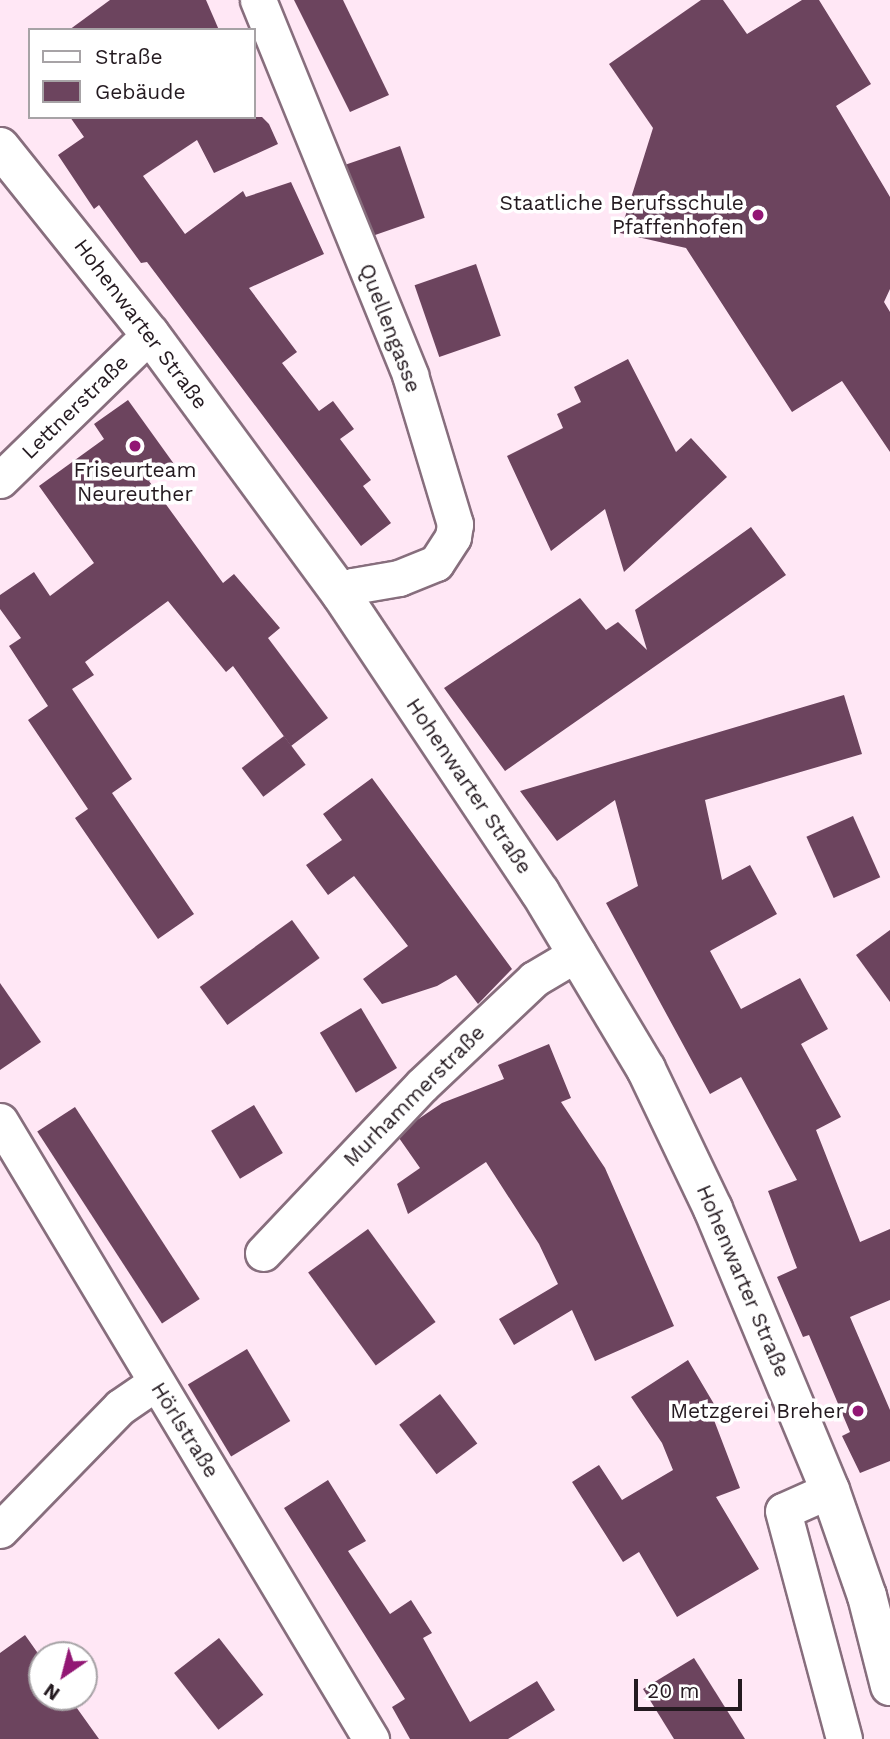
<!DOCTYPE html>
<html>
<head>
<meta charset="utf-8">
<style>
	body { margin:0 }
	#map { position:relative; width:890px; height:1739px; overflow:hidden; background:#ffe7f5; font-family:"Work Sans",sans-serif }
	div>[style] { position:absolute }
	.building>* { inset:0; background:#6c445e; transform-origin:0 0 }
	.roads { filter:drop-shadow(2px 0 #876e7d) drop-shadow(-2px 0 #876e7d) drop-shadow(0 2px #876e7d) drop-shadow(0 -2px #876e7d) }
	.minor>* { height:35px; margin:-17.5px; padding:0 17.5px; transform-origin:17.5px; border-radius:17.5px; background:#fff }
	.tertiary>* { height:38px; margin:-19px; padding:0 19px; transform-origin:19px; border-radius:19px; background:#fff }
	.dots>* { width:19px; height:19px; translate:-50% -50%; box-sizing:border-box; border:4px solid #fff; border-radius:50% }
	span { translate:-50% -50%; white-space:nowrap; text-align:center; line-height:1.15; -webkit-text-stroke:7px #fff; paint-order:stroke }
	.poi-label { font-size:21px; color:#241a20 }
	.right { translate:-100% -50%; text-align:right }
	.street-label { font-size:21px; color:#241a20 }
	.legend { position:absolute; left:28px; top:28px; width:228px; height:91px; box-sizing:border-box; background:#fff; border:2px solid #a7a3a6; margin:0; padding:9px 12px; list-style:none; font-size:21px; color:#241a20 }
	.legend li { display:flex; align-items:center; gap:14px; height:35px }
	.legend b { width:35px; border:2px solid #a7a3a6 }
	.north { position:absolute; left:28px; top:1641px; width:70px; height:70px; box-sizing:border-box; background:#fff; border:2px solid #a7a3a6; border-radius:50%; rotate:215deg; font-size:19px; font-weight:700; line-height:28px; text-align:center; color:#241a20 }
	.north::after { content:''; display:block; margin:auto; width:24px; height:32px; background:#921774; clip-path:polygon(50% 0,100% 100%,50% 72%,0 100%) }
	.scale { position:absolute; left:634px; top:1679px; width:108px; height:32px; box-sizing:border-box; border:4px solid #241a20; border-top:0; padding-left:9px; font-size:21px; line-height:24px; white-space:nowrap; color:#241a20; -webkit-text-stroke:5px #fff; paint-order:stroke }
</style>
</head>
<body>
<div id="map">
	<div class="building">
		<i style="clip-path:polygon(110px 0,206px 0,219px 30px,69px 30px)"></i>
		<i style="clip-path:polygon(294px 0,343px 0,389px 95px,350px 112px)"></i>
		<i style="clip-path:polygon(701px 0,723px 0,747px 34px,802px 0,819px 0,871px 84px,836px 106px,890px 197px,890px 289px,884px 302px,890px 312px,890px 452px,842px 381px,792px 412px,686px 248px,620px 233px,653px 128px,609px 64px)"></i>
		<i style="clip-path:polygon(70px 117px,262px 117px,269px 124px,278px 144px,214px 173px,197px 140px,143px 176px,185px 234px,243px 191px,246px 197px,291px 182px,324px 254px,249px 288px,297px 352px,282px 363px,319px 411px,333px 401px,354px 429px,340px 439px,371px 480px,363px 486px,391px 523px,361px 546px,147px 262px,141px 263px,99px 205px,94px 209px,58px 155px,84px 137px)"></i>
		<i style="left:400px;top:146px;width:76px;height:57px;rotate:71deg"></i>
		<i style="left:476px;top:264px;width:76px;height:65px;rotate:71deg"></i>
		<i style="clip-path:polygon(628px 359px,676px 452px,691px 438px,727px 477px,624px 572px,605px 509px,551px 551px,507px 456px,563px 428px,557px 414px,581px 402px,574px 387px)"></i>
		<i style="clip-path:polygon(128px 400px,174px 464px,149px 481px,223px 583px,234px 574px,280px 628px,268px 638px,328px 718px,291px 746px,233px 666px,226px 672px,168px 601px,85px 662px,94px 675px,72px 689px,132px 779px,112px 793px,194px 914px,158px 939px,75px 818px,88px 809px,28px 720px,48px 706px,9px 646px,21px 638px,0 609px,0 595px,34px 572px,50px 596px,94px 563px,39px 486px,104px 439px,94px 424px)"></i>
		<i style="clip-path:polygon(751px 527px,786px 575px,505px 771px,444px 688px,580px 598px,606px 630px,618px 622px,647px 650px,635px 610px)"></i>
		<i style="clip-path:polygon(844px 695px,862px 754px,705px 800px,722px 880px,750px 865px,777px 914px,710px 951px,741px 1009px,800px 978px,828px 1029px,801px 1044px,841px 1117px,816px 1130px,860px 1242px,890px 1229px,890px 1300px,850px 1317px,890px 1410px,890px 1461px,860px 1473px,842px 1436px,850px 1432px,809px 1335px,803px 1337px,777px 1277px,797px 1268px,768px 1191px,797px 1180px,741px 1077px,710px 1094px,606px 903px,638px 886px,615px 800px,557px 841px,520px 791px)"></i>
		<i style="left:284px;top:736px;width:36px;height:53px;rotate:53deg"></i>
		<i style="clip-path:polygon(372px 778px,512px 969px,478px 1004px,456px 975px,437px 986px,382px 1004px,363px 979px,408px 946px,354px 876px,328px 895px,306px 865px,342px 840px,323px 814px)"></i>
		<i style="left:853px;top:816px;width:67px;height:51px;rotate:66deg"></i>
		<i style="left:292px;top:920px;width:47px;height:114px;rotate:54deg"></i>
		<i style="clip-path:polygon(890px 930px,890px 1002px,856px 955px)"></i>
		<i style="clip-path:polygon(0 983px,41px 1042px,0 1070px)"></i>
		<i style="left:361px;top:1008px;width:70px;height:48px;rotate:59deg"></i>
		<i style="clip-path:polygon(549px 1044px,571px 1098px,561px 1102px,605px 1168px,674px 1326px,595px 1361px,572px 1310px,514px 1345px,499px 1319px,558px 1284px,539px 1244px,486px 1162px,408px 1214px,397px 1184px,420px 1168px,399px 1138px,417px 1120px,442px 1103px,504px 1079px,498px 1065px)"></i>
		<i style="left:254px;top:1105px;width:56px;height:50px;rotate:59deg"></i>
		<i style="left:75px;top:1107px;width:229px;height:45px;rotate:57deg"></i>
		<i style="left:368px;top:1229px;width:115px;height:74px;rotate:54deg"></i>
		<i style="left:247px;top:1349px;width:84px;height:69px;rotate:59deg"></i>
		<i style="clip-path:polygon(688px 1360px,714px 1404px,709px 1407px,740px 1488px,716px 1497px,759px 1569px,677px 1617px,639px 1552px,623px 1562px,572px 1482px,599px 1465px,622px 1500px,673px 1470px,662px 1443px,631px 1397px)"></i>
		<i style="left:440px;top:1394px;width:62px;height:51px;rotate:53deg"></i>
		<i style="clip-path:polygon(328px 1480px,366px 1541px,348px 1551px,390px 1614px,411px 1600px,432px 1633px,423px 1638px,470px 1722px,537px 1681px,555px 1710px,508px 1739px,410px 1739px,392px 1707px,405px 1699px,284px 1508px)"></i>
		<i style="clip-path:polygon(25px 1635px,42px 1659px,42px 1697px,69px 1697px,99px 1739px,0 1739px,0 1653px)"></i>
		<i style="left:219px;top:1638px;width:72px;height:57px;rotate:52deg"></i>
		<i style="clip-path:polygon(694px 1658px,745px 1739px,674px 1739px,643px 1689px)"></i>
	</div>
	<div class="roads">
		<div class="minor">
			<i style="left:258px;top:0;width:405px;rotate:67.9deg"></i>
			<i style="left:410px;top:375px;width:156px;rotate:73.2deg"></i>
			<i style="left:455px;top:524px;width:13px;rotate:99deg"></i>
			<i style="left:453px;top:537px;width:31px;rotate:123deg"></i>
			<i style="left:436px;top:563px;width:40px;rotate:158deg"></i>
			<i style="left:399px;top:578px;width:47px;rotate:170.1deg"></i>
			<i style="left:353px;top:586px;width:14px;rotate:146deg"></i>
			<i style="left:0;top:480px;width:209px;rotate:-44.2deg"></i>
			<i style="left:0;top:1121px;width:721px;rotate:59.02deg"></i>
			<i style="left:263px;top:1253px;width:231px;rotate:-46.6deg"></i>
			<i style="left:422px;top:1085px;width:154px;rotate:-43.4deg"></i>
			<i style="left:534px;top:979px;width:51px;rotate:-30.6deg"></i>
			<i style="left:830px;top:1490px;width:51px;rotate:155.9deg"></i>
			<i style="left:783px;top:1511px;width:236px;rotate:75deg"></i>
			<i style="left:0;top:1530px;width:172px;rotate:-45.7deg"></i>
			<i style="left:120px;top:1407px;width:42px;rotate:-34.4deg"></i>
		</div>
		<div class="tertiary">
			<i style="left:0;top:147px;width:240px;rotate:51.3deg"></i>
			<i style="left:150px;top:334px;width:323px;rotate:53.7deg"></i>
			<i style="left:341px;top:594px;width:358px;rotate:56.3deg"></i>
			<i style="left:540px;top:892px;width:206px;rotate:59.1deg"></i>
			<i style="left:646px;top:1069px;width:155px;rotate:64.4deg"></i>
			<i style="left:713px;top:1209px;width:304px;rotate:67.4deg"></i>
			<i style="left:830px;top:1490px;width:112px;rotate:70.8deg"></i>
			<i style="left:867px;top:1596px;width:93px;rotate:75.7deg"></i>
		</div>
	</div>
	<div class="dots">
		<i style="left:758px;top:215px;background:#921774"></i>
		<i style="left:135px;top:446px;background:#921774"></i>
		<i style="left:858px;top:1411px;background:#921774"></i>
	</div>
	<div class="poi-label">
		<span class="right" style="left:744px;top:215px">Staatliche Berufsschule<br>Pfaffenhofen</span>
		<span style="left:135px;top:482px">Friseurteam<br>Neureuther</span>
		<span class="right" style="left:844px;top:1411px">Metzgerei Breher</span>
	</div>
	<div class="street-label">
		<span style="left:141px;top:324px;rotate:53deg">Hohenwarter Straße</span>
		<span style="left:390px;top:328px;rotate:69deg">Quellengasse</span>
		<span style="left:75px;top:407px;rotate:-44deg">Lettnerstraße</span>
		<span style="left:469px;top:786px;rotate:56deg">Hohenwarter Straße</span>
		<span style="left:414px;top:1096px;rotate:-45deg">Murhammerstraße</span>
		<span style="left:743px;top:1281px;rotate:67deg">Hohenwarter Straße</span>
		<span style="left:185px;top:1430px;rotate:58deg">Hörlstraße</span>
	</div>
	<ul class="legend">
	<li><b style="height:9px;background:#fff"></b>Straße</li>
	<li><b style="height:19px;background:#6c445e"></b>Gebäude</li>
	</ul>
	<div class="north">N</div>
	<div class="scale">20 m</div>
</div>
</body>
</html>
